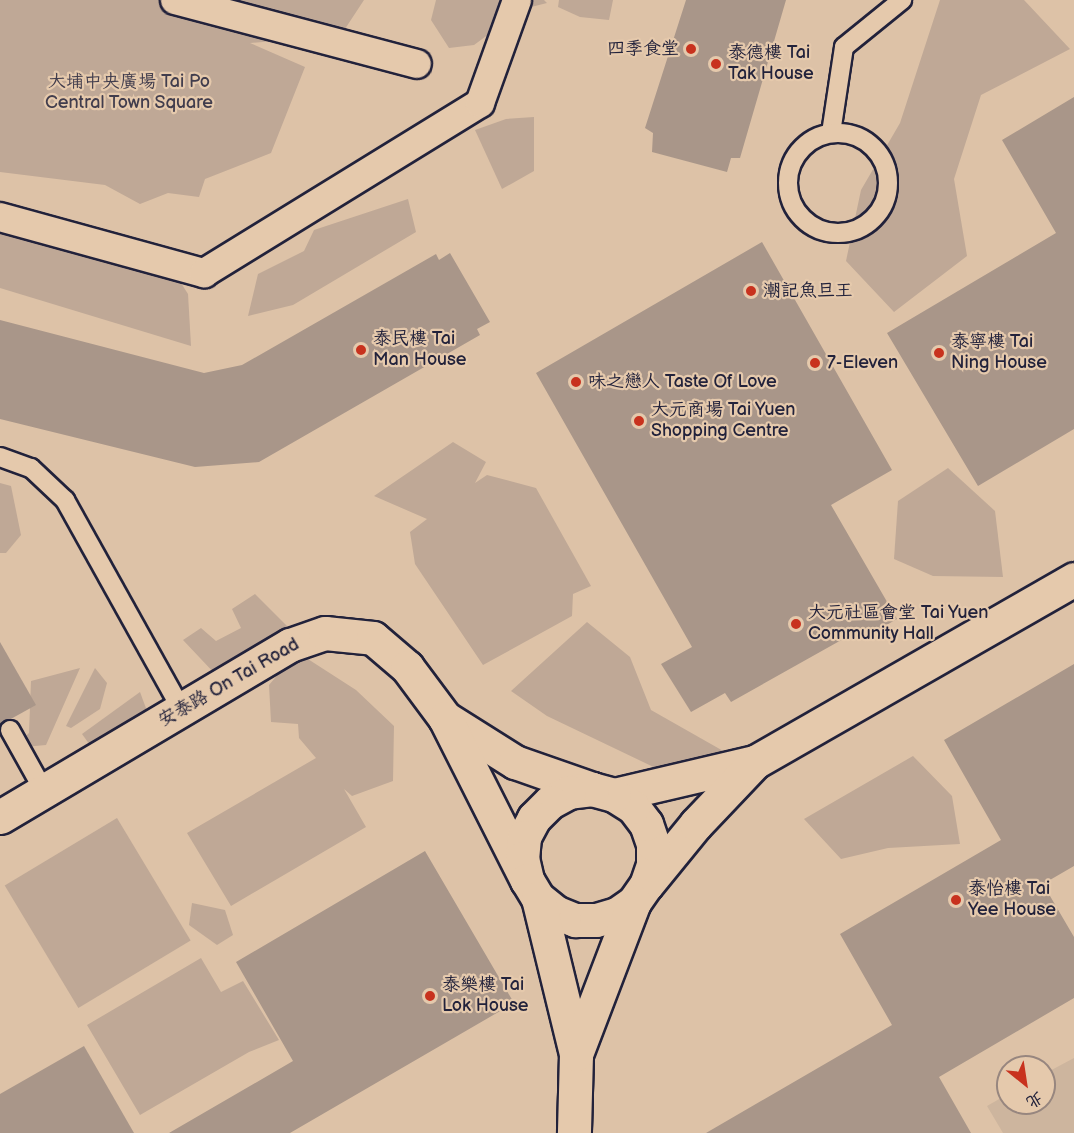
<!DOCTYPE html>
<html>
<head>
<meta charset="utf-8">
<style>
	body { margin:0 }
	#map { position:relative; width:1074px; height:1133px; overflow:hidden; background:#ddc2a7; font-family:"Balsamiq Sans","LXGW WenKai TC",sans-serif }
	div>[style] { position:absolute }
	.built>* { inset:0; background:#cdb59e }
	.green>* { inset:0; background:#bfa896; transform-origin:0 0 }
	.building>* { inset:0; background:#a99689 }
	.roads { filter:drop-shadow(2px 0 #22223b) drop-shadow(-2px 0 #22223b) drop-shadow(0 2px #22223b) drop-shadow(0 -2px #22223b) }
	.service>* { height:18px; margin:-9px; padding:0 9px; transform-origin:9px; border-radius:9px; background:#e5c9ac }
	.service>.ring { margin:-9px; padding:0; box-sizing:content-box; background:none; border:18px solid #e5c9ac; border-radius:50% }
	.pedestrian>* { height:28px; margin:-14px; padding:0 14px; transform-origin:14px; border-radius:14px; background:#e5c9ac }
	.minor>* { height:33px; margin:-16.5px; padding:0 16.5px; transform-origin:16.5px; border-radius:16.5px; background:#e5c9ac }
	.dots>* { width:16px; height:16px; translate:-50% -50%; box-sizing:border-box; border:3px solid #e5c9ac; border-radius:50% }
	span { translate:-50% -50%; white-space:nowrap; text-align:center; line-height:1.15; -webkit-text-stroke:4.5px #e5c9ac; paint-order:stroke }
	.poi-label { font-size:18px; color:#22223b }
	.right { translate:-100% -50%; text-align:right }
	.left { translate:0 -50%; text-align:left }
	.park-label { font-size:18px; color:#413d4d }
	.street-label { font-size:18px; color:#22223b }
	.north { position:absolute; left:996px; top:1055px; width:60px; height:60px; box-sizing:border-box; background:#e5c9ac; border:2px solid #97867f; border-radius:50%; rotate:150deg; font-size:16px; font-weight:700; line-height:24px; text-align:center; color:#22223b }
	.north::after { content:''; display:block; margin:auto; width:21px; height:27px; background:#c8321e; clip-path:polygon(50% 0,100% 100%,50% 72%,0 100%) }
</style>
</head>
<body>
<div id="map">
	<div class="built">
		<i style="clip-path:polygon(1074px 1058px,1074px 1133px,1003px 1133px,987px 1106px,1008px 1094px,1008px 1103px,1044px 1103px,1044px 1074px)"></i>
	</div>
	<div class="green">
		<i style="clip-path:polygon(0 0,364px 0,341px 35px,250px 43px,305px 67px,271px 153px,205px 179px,199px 197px,168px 193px,140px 204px,105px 185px,0 172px)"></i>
		<i style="clip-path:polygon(436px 0,544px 0,547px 3px,523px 9px,474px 45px,449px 48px,431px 20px)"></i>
		<i style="clip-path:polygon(559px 0,613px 0,609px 20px,580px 17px,558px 7px)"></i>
		<i style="clip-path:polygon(940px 0,1024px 0,1070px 49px,981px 95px,954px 179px,967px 256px,894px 312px,846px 261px,861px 190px,900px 123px)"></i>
		<i style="clip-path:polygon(534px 117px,534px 171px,502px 189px,475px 130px,506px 119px)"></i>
		<i style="clip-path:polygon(408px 199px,416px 232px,293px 305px,248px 316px,258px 274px,304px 251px,314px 230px)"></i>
		<i style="clip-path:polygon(0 229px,174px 272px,188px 294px,191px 346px,0 288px)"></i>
		<i style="clip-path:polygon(453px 442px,486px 462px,475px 483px,487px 475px,536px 488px,591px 586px,573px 594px,572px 616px,483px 665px,415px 564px,410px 532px,427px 519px,374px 496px)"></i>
		<i style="clip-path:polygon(948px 468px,995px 511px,1003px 577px,933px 576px,894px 559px,898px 501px)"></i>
		<i style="clip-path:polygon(0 483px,11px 486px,21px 535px,6px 553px,0 553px)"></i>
		<i style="clip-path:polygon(255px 594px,298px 637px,217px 676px,183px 640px,201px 628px,216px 641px,241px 628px,232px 609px)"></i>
		<i style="clip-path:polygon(587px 622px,630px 657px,651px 710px,725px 752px,664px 772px,547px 716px,511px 691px)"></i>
		<i style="clip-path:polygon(297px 652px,356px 690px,394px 726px,393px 781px,352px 796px,344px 789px,366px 827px,231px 906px,187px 833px,316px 758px,299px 738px,298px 724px,271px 722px,269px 685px)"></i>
		<i style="clip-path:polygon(80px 668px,46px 745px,13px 748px,29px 733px,31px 681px)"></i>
		<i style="clip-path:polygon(95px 668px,107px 683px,100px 709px,71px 728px,66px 726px)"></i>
		<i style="clip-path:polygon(140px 692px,157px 738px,108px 770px,82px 734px)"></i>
		<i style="clip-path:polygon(913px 756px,952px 796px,960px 844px,888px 848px,841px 859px,804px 819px)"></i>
		<i style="left:117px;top:818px;width:143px;height:131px;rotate:59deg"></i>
		<i style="clip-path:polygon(192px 903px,225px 910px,233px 935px,217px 945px,189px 925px)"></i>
		<i style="clip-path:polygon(201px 958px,221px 992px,243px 981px,279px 1040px,249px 1052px,140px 1115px,87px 1025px)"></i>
	</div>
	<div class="building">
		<i style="clip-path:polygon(686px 0,786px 0,740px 158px,731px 158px,727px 172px,652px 152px,653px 133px,645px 128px)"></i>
		<i style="clip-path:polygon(1074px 97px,1074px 429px,978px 486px,887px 333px,1056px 233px,1002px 140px)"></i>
		<i style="clip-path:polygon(762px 242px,892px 470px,831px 505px,897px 619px,869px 635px,861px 629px,731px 702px,725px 693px,691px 712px,661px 664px,692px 647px,536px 373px)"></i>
		<i style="clip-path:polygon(450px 253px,490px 322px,477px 329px,480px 335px,259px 462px,195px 467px,0 419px,0 320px,204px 373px,242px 365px,436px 254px,439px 260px)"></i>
		<i style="clip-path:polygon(0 642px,36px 705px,0 725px)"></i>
		<i style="clip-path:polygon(1074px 664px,1074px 866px,1043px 884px,1074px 937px,1074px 998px,939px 1077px,971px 1133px,706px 1133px,892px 1025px,840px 934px,1001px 840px,944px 740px)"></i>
		<i style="clip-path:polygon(425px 851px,514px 1003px,290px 1133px,169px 1133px,293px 1061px,236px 962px)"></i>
		<i style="clip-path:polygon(84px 1046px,134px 1133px,0 1133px,0 1094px)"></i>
	</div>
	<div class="roads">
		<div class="service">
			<i style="left:831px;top:133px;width:87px;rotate:-81.4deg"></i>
			<i style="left:844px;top:47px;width:75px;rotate:-39deg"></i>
			<i class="ring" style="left:788px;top:133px;width:82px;height:82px"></i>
			<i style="left:0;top:457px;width:33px;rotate:20deg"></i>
			<i style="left:31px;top:468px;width:47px;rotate:43.3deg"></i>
			<i style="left:65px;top:500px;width:240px;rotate:60.9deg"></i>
			<i style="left:10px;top:730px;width:70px;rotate:60.9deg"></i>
		</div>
		<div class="pedestrian">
			<i style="left:175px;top:0;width:250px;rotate:14.8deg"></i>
			<i style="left:0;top:217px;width:212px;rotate:15.4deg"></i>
			<i style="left:204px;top:273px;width:324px;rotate:-31.6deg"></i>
			<i style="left:480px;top:103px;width:109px;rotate:-70.2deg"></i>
		</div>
		<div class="minor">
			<i style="left:445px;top:718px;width:83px;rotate:32.2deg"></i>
			<i style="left:515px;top:762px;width:82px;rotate:19.3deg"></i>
			<i style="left:614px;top:795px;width:145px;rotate:-13.2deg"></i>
			<i style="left:755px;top:762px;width:368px;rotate:-29.8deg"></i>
			<i style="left:0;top:817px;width:337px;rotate:-30.7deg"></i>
			<i style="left:290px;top:645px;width:37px;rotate:-19deg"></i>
			<i style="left:325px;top:633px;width:48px;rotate:5.9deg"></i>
			<i style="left:373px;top:638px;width:45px;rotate:40.5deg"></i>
			<i style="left:407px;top:667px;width:64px;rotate:53.3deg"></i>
			<i style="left:445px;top:718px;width:182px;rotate:63.2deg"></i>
			<i style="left:647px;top:884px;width:77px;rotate:-50.8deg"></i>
			<i style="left:696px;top:824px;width:86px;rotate:-46.4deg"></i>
			<i style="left:538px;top:898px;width:22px;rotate:39deg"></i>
			<i style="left:555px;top:912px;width:22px;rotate:22deg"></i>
			<i style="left:575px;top:920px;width:21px"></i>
			<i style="left:596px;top:920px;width:22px;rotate:-16deg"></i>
			<i style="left:617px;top:914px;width:21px;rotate:-35deg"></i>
			<i style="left:634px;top:902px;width:21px;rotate:-55deg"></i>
			<i style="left:646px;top:885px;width:21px;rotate:-71deg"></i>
			<i style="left:653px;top:865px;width:21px;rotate:-90deg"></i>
			<i style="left:653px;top:844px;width:21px;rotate:-109deg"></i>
			<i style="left:646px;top:824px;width:21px;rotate:-127deg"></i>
			<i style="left:633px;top:807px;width:22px;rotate:-148deg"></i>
			<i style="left:614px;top:795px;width:23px;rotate:-165deg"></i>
			<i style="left:592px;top:789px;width:23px;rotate:173deg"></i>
			<i style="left:569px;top:792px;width:21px;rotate:152deg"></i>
			<i style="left:550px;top:802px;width:23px;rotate:135deg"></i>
			<i style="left:534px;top:818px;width:21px;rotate:118deg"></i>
			<i style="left:524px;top:837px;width:21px;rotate:95deg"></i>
			<i style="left:522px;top:858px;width:23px;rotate:77deg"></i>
			<i style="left:527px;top:880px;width:21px;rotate:59deg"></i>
			<i style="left:538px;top:898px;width:161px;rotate:76.3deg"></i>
			<i style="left:576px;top:1054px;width:79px;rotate:91.5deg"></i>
			<i style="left:576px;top:1054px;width:163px;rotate:-69.1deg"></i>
		</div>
	</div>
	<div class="dots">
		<i style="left:691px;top:49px;background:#c8321e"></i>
		<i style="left:716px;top:64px;background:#c8321e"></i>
		<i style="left:751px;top:291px;background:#c8321e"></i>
		<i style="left:361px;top:350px;background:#c8321e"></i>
		<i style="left:939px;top:353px;background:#c8321e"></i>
		<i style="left:815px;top:363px;background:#c8321e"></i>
		<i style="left:576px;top:382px;background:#c8321e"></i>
		<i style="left:639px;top:421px;background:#c8321e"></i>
		<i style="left:796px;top:624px;background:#c8321e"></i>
		<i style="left:956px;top:900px;background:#c8321e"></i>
		<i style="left:430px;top:996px;background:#c8321e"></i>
	</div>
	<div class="poi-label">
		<span class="right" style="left:679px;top:49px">四季食堂</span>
		<span class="left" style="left:728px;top:64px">泰德樓 Tai<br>Tak House</span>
		<span class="left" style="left:763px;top:291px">潮記魚旦王</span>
		<span class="left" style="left:373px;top:350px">泰民樓 Tai<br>Man House</span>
		<span class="left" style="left:951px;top:353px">泰寧樓 Tai<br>Ning House</span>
		<span class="left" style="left:827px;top:363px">7-Eleven</span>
		<span class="left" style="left:588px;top:382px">味之戀人 Taste Of Love</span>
		<span class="left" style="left:651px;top:421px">大元商場 Tai Yuen<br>Shopping Centre</span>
		<span class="left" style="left:808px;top:624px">大元社區會堂 Tai Yuen<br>Community Hall</span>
		<span class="left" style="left:968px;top:900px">泰怡樓 Tai<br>Yee House</span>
		<span class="left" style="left:442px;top:996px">泰樂樓 Tai<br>Lok House</span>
	</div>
	<div class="park-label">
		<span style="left:129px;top:93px">大埔中央廣場 Tai Po<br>Central Town Square</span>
	</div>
	<div class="street-label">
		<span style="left:229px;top:683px;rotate:-30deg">安泰路 On Tai Road</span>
	</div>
	<div class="north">北</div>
</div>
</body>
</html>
